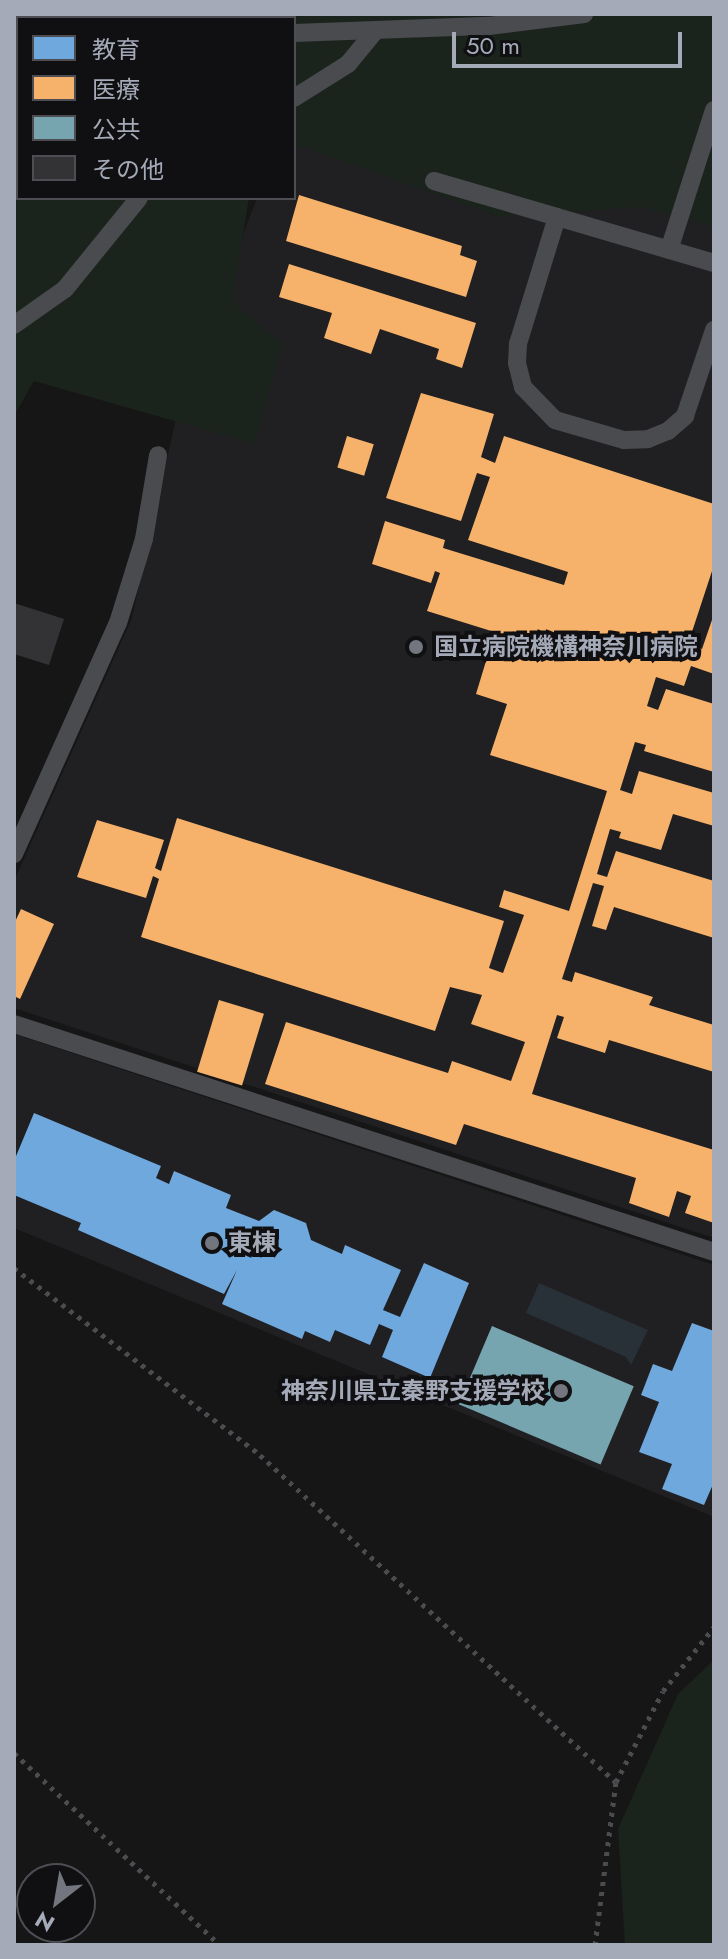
<!DOCTYPE html>
<html>
<head>
<meta charset="utf-8">
<style>
	body { margin:0 }
	#map { position:relative; width:728px; height:1959px; overflow:hidden; background:#161616; font-family:Jost,"Noto Sans JP",sans-serif }
	div>[style] { position:absolute }
	.built>* { inset:0; background:#201f22 }
	.green>* { inset:0; background:#1b231d }
	.water>* { inset:0; background:#283038 }
	.schools>* { inset:0; background:#6fa8dc }
	.health>* { inset:0; background:#f6b26b; transform-origin:0 0 }
	.public>* { inset:0; background:#76a5af; transform-origin:0 0 }
	.building>* { inset:0; background:#333335 }
	.path>* { height:5px; margin-top:-2.5px; transform-origin:0; background:repeating-linear-gradient(90deg,#4b4c50 0 4px,transparent 0 10px) }
	.service>* { height:18px; margin:-9px; padding:0 9px; transform-origin:9px; border-radius:9px; background:#494b4f }
	.dots>* { width:22px; height:22px; translate:-50% -50%; box-sizing:border-box; border:4px solid #101012; border-radius:50% }
	span { translate:-50% -50%; white-space:nowrap; text-align:center; line-height:1.15; -webkit-text-stroke:8px #101012; paint-order:stroke }
	.poi-label { font-size:24px; color:#a5aab8; font-weight:700 }
	.left { translate:0 -50%; text-align:left }
	.right { translate:-100% -50%; text-align:right }
	.frame { position:absolute; inset:0; border:16px solid #a5aab8; pointer-events:none }
	.legend { position:absolute; left:16px; top:16px; width:280px; height:184px; box-sizing:border-box; background:#101012; border:2px solid #4c4e54; margin:0; padding:10px 14px; list-style:none; font-size:24px; color:#a5aab8 }
	.legend li { display:flex; align-items:center; gap:16px; height:40px }
	.legend b { width:40px; border:2px solid #4c4e54 }
	.north { position:absolute; left:16px; top:1863px; width:80px; height:80px; box-sizing:border-box; background:#101012; border:2px solid #4c4e54; border-radius:50%; rotate:211deg; font-size:22px; font-weight:700; line-height:32px; text-align:center; color:#a5aab8 }
	.north::after { content:''; display:block; margin:auto; width:28px; height:36px; background:#73767f; clip-path:polygon(50% 0,100% 100%,50% 72%,0 100%) }
	.scale { position:absolute; left:452px; top:32px; width:230px; height:36px; box-sizing:border-box; border:4px solid #a5aab8; border-top:0; padding-left:10px; font-size:24px; line-height:28px; white-space:nowrap; color:#a5aab8; -webkit-text-stroke:6px #101012; paint-order:stroke }
</style>
</head>
<body>
<div id="map">
	<div class="built">
		<i style="clip-path:polygon(714px 14px,714px 1238px,14px 1008px,14px 881px,132px 618px,180px 400px,257px 198px,294px 198px,294px 120px)"></i>
		<i style="clip-path:polygon(14px 1034px,714px 1265px,714px 1517px,14px 1228px)"></i>
	</div>
	<div class="green">
		<i style="clip-path:polygon(32px 14px,714px 14px,714px 227px,642px 207px,500px 217px,294px 144px,294px 18px,30px 18px)"></i>
		<i style="clip-path:polygon(14px 101px,18px 101px,18px 198px,249px 198px,232px 301px,282px 344px,255px 444px,34px 381px,14px 416px)"></i>
		<i style="clip-path:polygon(714px 1660px,714px 1945px,625px 1945px,618px 1829px,678px 1694px)"></i>
	</div>
	<div class="water">
		<i style="clip-path:polygon(539px 1283px,648px 1330px,631px 1365px,626px 1357px,526px 1313px)"></i>
	</div>
	<div class="schools">
		<i style="clip-path:polygon(34px 1113px,161px 1166px,156px 1178px,169px 1184px,174px 1171px,231px 1195px,226px 1208px,259px 1221px,274px 1210px,306px 1223px,311px 1240px,342px 1254px,345px 1245px,401px 1270px,383px 1310px,400px 1317px,424px 1263px,469px 1283px,430px 1378px,382px 1357px,393px 1330px,379px 1324px,370px 1345px,335px 1330px,330px 1342px,305px 1331px,302px 1339px,222px 1304px,237px 1270px,224px 1294px,78px 1230px,81px 1223px,14px 1195px,14px 1161px)"></i>
		<i style="clip-path:polygon(692px 1323px,714px 1331px,714px 1482px,704px 1505px,662px 1489px,672px 1464px,639px 1452px,659px 1402px,641px 1395px,653px 1364px,672px 1371px)"></i>
	</div>
	<div class="health">
		<i style="clip-path:polygon(299px 195px,462px 246px,460px 255px,477px 261px,466px 297px,286px 241px)"></i>
		<i style="clip-path:polygon(289px 264px,476px 323px,462px 368px,436px 359px,439px 349px,380px 329px,371px 354px,324px 338px,332px 313px,279px 297px)"></i>
		<i style="clip-path:polygon(421px 393px,494px 414px,481px 457px,495px 463px,504px 436px,714px 504px,714px 565px,688px 644px,702px 649px,714px 614px,714px 674px,691px 666px,684px 686px,656px 677px,647px 706px,658px 710px,666px 689px,714px 704px,714px 772px,644px 751px,646px 745px,635px 742px,620px 790px,632px 794px,639px 771px,714px 793px,714px 826px,673px 814px,661px 850px,619px 838px,621px 832px,610px 829px,597px 874px,607px 877px,616px 851px,714px 881px,714px 938px,614px 907px,606px 930px,592px 926px,604px 886px,593px 883px,562px 979px,572px 982px,575px 972px,653px 997px,649px 1005px,714px 1025px,714px 1072px,609px 1040px,605px 1053px,557px 1038px,564px 1017px,557px 1015px,532px 1094px,714px 1150px,714px 1223px,685px 1213px,691px 1196px,677px 1191px,669px 1217px,629px 1203px,636px 1178px,464px 1124px,456px 1145px,265px 1084px,286px 1022px,448px 1073px,452px 1061px,511px 1081px,525px 1042px,471px 1024px,482px 995px,450px 987px,435px 1031px,141px 937px,159px 879px,153px 876px,146px 898px,77px 877px,97px 820px,164px 840px,155px 868px,161px 871px,177px 818px,504px 921px,489px 968px,503px 973px,524px 915px,499px 907px,504px 890px,569px 911px,607px 791px,490px 755px,507px 704px,476px 694px,493px 638px,502px 641px,504px 635px,427px 611px,440px 573px,435px 571px,431px 583px,372px 564px,385px 521px,445px 540px,443px 548px,564px 585px,568px 572px,468px 540px,490px 477px,477px 473px,461px 521px,386px 498px)"></i>
		<i style="left:347px;top:436px;width:28px;height:33px;rotate:17deg"></i>
		<i style="clip-path:polygon(21px 909px,54px 924px,20px 999px,14px 996px,14px 924px)"></i>
		<i style="left:219px;top:1000px;width:47px;height:75px;rotate:17deg"></i>
	</div>
	<div class="public">
		<i style="left:492px;top:1326px;width:154px;height:85px;rotate:23deg"></i>
	</div>
	<div class="building">
		<i style="clip-path:polygon(14px 603px,64px 619px,49px 665px,14px 654px)"></i>
	</div>
	<div class="path">
		<i style="left:14px;top:1268px;width:309px;rotate:37.2deg"></i>
		<i style="left:260px;top:1455px;width:483px;rotate:42.6deg"></i>
		<i style="left:14px;top:1753px;width:282px;rotate:43deg"></i>
		<i style="left:595px;top:1945px;width:164px;rotate:-82.7deg"></i>
		<i style="left:616px;top:1782px;width:102px;rotate:-62.7deg"></i>
		<i style="left:663px;top:1691px;width:82px;rotate:-51.4deg"></i>
	</div>
	<div class="service">
		<i style="left:294px;top:33px;width:195px;rotate:-2.1deg"></i>
		<i style="left:489px;top:26px;width:96px;rotate:-7.2deg"></i>
		<i style="left:14px;top:73px;width:4px;rotate:14deg"></i>
		<i style="left:294px;top:98px;width:64px;rotate:-32.2deg"></i>
		<i style="left:348px;top:64px;width:44px;rotate:-50.5deg"></i>
		<i style="left:434px;top:181px;width:128px;rotate:16.3deg"></i>
		<i style="left:669px;top:250px;width:147px;rotate:-72.2deg"></i>
		<i style="left:714px;top:263px;width:164px;rotate:-163.7deg"></i>
		<i style="left:557px;top:217px;width:133px;rotate:107.1deg"></i>
		<i style="left:518px;top:344px;width:19px;rotate:93deg"></i>
		<i style="left:517px;top:363px;width:25px;rotate:76deg"></i>
		<i style="left:523px;top:387px;width:46px;rotate:45.9deg"></i>
		<i style="left:555px;top:420px;width:72px;rotate:16.2deg"></i>
		<i style="left:624px;top:440px;width:24px;rotate:-2deg"></i>
		<i style="left:648px;top:439px;width:22px;rotate:-22deg"></i>
		<i style="left:668px;top:431px;width:23px;rotate:-41deg"></i>
		<i style="left:685px;top:416px;width:91px;rotate:-71.4deg"></i>
		<i style="left:14px;top:325px;width:62px;rotate:-35.2deg"></i>
		<i style="left:65px;top:289px;width:117px;rotate:-50.9deg"></i>
		<i style="left:14px;top:854px;width:253px;rotate:-65.8deg"></i>
		<i style="left:118px;top:623px;width:88px;rotate:-72.8deg"></i>
		<i style="left:144px;top:539px;width:85px;rotate:-80.5deg"></i>
		<i style="left:14px;top:1024px;width:736px;rotate:18.04deg"></i>
	</div>
	<div class="dots">
		<i style="left:416px;top:647px;background:#73767f"></i>
		<i style="left:212px;top:1243px;background:#73767f"></i>
		<i style="left:561px;top:1391px;background:#73767f"></i>
	</div>
	<div class="poi-label">
		<span class="left" style="left:434px;top:647px">国立病院機構神奈川病院</span>
		<span class="left" style="left:228px;top:1243px">東棟</span>
		<span class="right" style="left:545px;top:1391px">神奈川県立秦野支援学校</span>
	</div>
	<div class="frame"></div>
	<ul class="legend">
	<li><b style="height:22px;background:#6fa8dc"></b>教育</li>
	<li><b style="height:22px;background:#f6b26b"></b>医療</li>
	<li><b style="height:22px;background:#76a5af"></b>公共</li>
	<li><b style="height:22px;background:#333335"></b>その他</li>
	</ul>
	<div class="north">N</div>
	<div class="scale">50 m</div>
</div>
</body>
</html>
